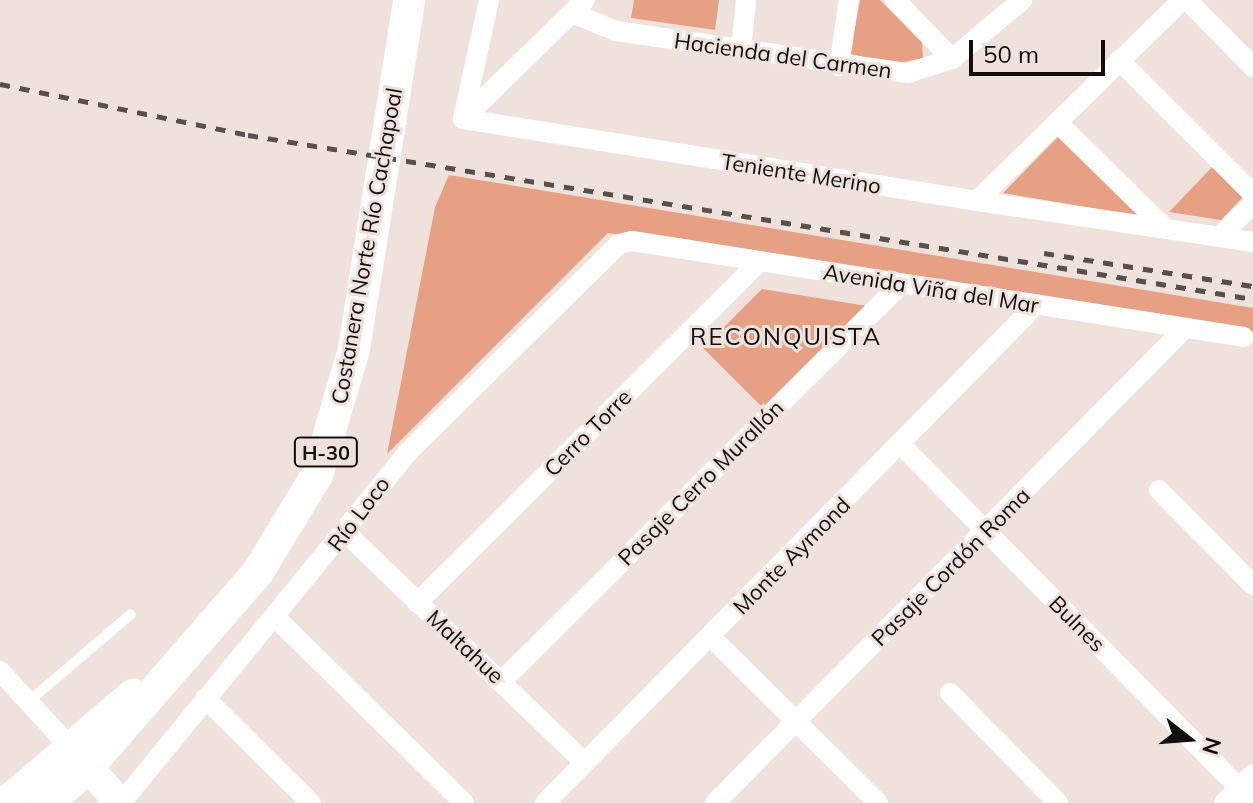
<!DOCTYPE html>
<html>
<head>
<meta charset="utf-8">
<style>
	body { margin:0 }
	#map { position:relative; width:1253px; height:803px; overflow:hidden; background:#efe2dd; font-family:Mulish,sans-serif }
	div>[style] { position:absolute }
	.green>* { inset:0; background:#e6a084 }
	.lane>* { height:10px; margin:-5px; padding:0 5px; transform-origin:5px; border-radius:5px; background:#fff }
	.street>* { height:20px; margin:-10px; padding:0 10px; transform-origin:10px; border-radius:10px; background:#fff }
	.secondary>* { height:30px; margin:-15px; padding:0 15px; transform-origin:15px; border-radius:15px; background:#fff }
	.primary>* { height:32px; margin:-16px; padding:0 16px; transform-origin:16px; border-radius:16px; background:#fff }
	.rail>* { height:5px; margin-top:-2.5px; transform-origin:0; background:repeating-linear-gradient(90deg,#57504d 0 10px,transparent 0 20px) }
	span { translate:-50% -50%; white-space:nowrap; text-align:center; line-height:1.15; -webkit-text-stroke:6px #efe2dd; paint-order:stroke }
	.shield-label span { padding:2px 6px; background:#efe2dd; border:2px solid; border-radius:6px; -webkit-text-stroke-width:0 }
	.shield-label { font-size:20px; color:#120e0c; font-weight:700 }
	.street-label { font-size:22px; color:#120e0c }
	.neighbourhood-label { font-size:24px; color:#120e0c; letter-spacing:2px }
	.north { position:absolute; left:1149px; top:699px; width:80px; height:80px; -webkit-text-stroke:6px #efe2dd; paint-order:stroke; rotate:107deg; font-size:22px; font-weight:700; line-height:32px; text-align:center; color:#120e0c }
	.north::after { content:''; display:block; margin:auto; width:28px; height:36px; background:#120e0c; clip-path:polygon(50% 0,100% 100%,50% 72%,0 100%) }
	.scale { position:absolute; left:969px; top:40px; width:136px; height:36px; box-sizing:border-box; border:4px solid #120e0c; border-top:0; padding-left:10px; font-size:24px; line-height:28px; white-space:nowrap; color:#120e0c; -webkit-text-stroke:6px #efe2dd; paint-order:stroke }
</style>
</head>
<body>
<div id="map">
	<div class="green">
		<i style="clip-path:polygon(634px 0,719px 0,715px 30px,631px 18px)"></i>
		<i style="clip-path:polygon(860px 0,880px 0,922px 42px,923px 58px,895px 64px,850px 54px)"></i>
		<i style="clip-path:polygon(1058px 137px,1140px 216px,1003px 193px)"></i>
		<i style="clip-path:polygon(1214px 165px,1245px 195px,1221px 220px,1169px 212px)"></i>
		<i style="clip-path:polygon(449px 175px,1253px 308px,1253px 332px,608px 233px,387px 454px,435px 207px)"></i>
		<i style="clip-path:polygon(762px 289px,867px 306px,764px 409px,703px 348px)"></i>
	</div>
	<div class="lane">
		<i style="left:28px;top:702px;width:135px;rotate:-40.5deg"></i>
	</div>
	<div class="street">
		<i style="left:895px;top:0;width:82px;rotate:46deg"></i>
		<i style="left:1187px;top:0;width:94px;rotate:45.4deg"></i>
		<i style="left:572px;top:13px;width:48px;rotate:22.2deg"></i>
		<i style="left:616px;top:31px;width:295px;rotate:8.2deg"></i>
		<i style="left:908px;top:73px;width:46px;rotate:-17.7deg"></i>
		<i style="left:952px;top:59px;width:92px;rotate:-40.1deg"></i>
		<i style="left:741px;top:50px;width:50px;rotate:-84.3deg"></i>
		<i style="left:1119px;top:60px;width:190px;rotate:45deg"></i>
		<i style="left:839px;top:66px;width:67px;rotate:-81.4deg"></i>
		<i style="left:463px;top:119px;width:520px;rotate:9.06deg"></i>
		<i style="left:977px;top:201px;width:287px;rotate:-44.4deg"></i>
		<i style="left:463px;top:119px;width:170px;rotate:-44.3deg"></i>
		<i style="left:463px;top:119px;width:122px;rotate:-77.7deg"></i>
		<i style="left:1057px;top:122px;width:151px;rotate:44.5deg"></i>
		<i style="left:977px;top:201px;width:279px;rotate:8.4deg"></i>
		<i style="left:1219px;top:237px;width:47px;rotate:-44.1deg"></i>
		<i style="left:902px;top:446px;width:500px;rotate:45.4deg"></i>
		<i style="left:1159px;top:490px;width:134px;rotate:45.3deg"></i>
		<i style="left:345px;top:532px;width:333px;rotate:43.9deg"></i>
		<i style="left:417px;top:603px;width:482px;rotate:-44.9deg"></i>
		<i style="left:277px;top:619px;width:262px;rotate:44.5deg"></i>
		<i style="left:711px;top:637px;width:235px;rotate:44.8deg"></i>
		<i style="left:0;top:671px;width:102px;rotate:47.4deg"></i>
		<i style="left:501px;top:682px;width:563px;rotate:-44.86deg"></i>
		<i style="left:950px;top:693px;width:154px;rotate:45.5deg"></i>
		<i style="left:205px;top:698px;width:149px;rotate:44.7deg"></i>
		<i style="left:121px;top:803px;width:453px;rotate:-50.7deg"></i>
		<i style="left:408px;top:452px;width:296px;rotate:-44.6deg"></i>
		<i style="left:619px;top:244px;width:13px;rotate:-13deg"></i>
		<i style="left:632px;top:241px;width:619px;rotate:8.91deg"></i>
		<i style="left:545px;top:803px;width:699px;rotate:-45.41deg"></i>
		<i style="left:715px;top:803px;width:668px;rotate:-45.3deg"></i>
		<i style="left:1224px;top:803px;width:41px;rotate:-45deg"></i>
	</div>
	<div class="secondary">
		<i style="left:70px;top:748px;width:74px;rotate:47.7deg"></i>
	</div>
	<div class="primary">
		<i style="left:6px;top:803px;width:167px;rotate:-40.4deg"></i>
		<i style="left:48px;top:803px;width:54px;rotate:-42deg"></i>
		<i style="left:88px;top:767px;width:259px;rotate:-48.9deg"></i>
		<i style="left:258px;top:572px;width:114px;rotate:-58.7deg"></i>
		<i style="left:317px;top:475px;width:131px;rotate:-73.6deg"></i>
		<i style="left:354px;top:349px;width:353px;rotate:-81deg"></i>
	</div>
	<div class="rail">
		<i style="left:0;top:84px;width:253px;rotate:11.6deg"></i>
		<i style="left:248px;top:135px;width:1018px;rotate:9.27deg"></i>
		<i style="left:1044px;top:253px;width:212px;rotate:9deg"></i>
	</div>
	<div class="shield-label">
		<span style="left:326px;top:452px">H-30</span>
	</div>
	<div class="street-label">
		<span style="left:783px;top:56px;rotate:8deg">Hacienda del Carmen</span>
		<span style="left:801px;top:174px;rotate:9deg">Teniente Merino</span>
		<span style="left:367px;top:246px;rotate:-80deg">Costanera Norte Río Cachapoal</span>
		<span style="left:931px;top:289px;rotate:9deg">Avenida Viña del Mar</span>
		<span style="left:588px;top:433px;rotate:-45deg">Cerro Torre</span>
		<span style="left:701px;top:483px;rotate:-45deg">Pasaje Cerro Murallón</span>
		<span style="left:359px;top:514px;rotate:-53deg">Río Loco</span>
		<span style="left:792px;top:556px;rotate:-45deg">Monte Aymond</span>
		<span style="left:951px;top:567px;rotate:-45deg">Pasaje Cordón Roma</span>
		<span style="left:1077px;top:624px;rotate:45deg">Bulnes</span>
		<span style="left:465px;top:647px;rotate:43deg">Maltahue</span>
	</div>
	<div class="neighbourhood-label">
		<span style="left:786px;top:337px">RECONQUISTA</span>
	</div>
	<div class="north">N</div>
	<div class="scale">50 m</div>
</div>
</body>
</html>
